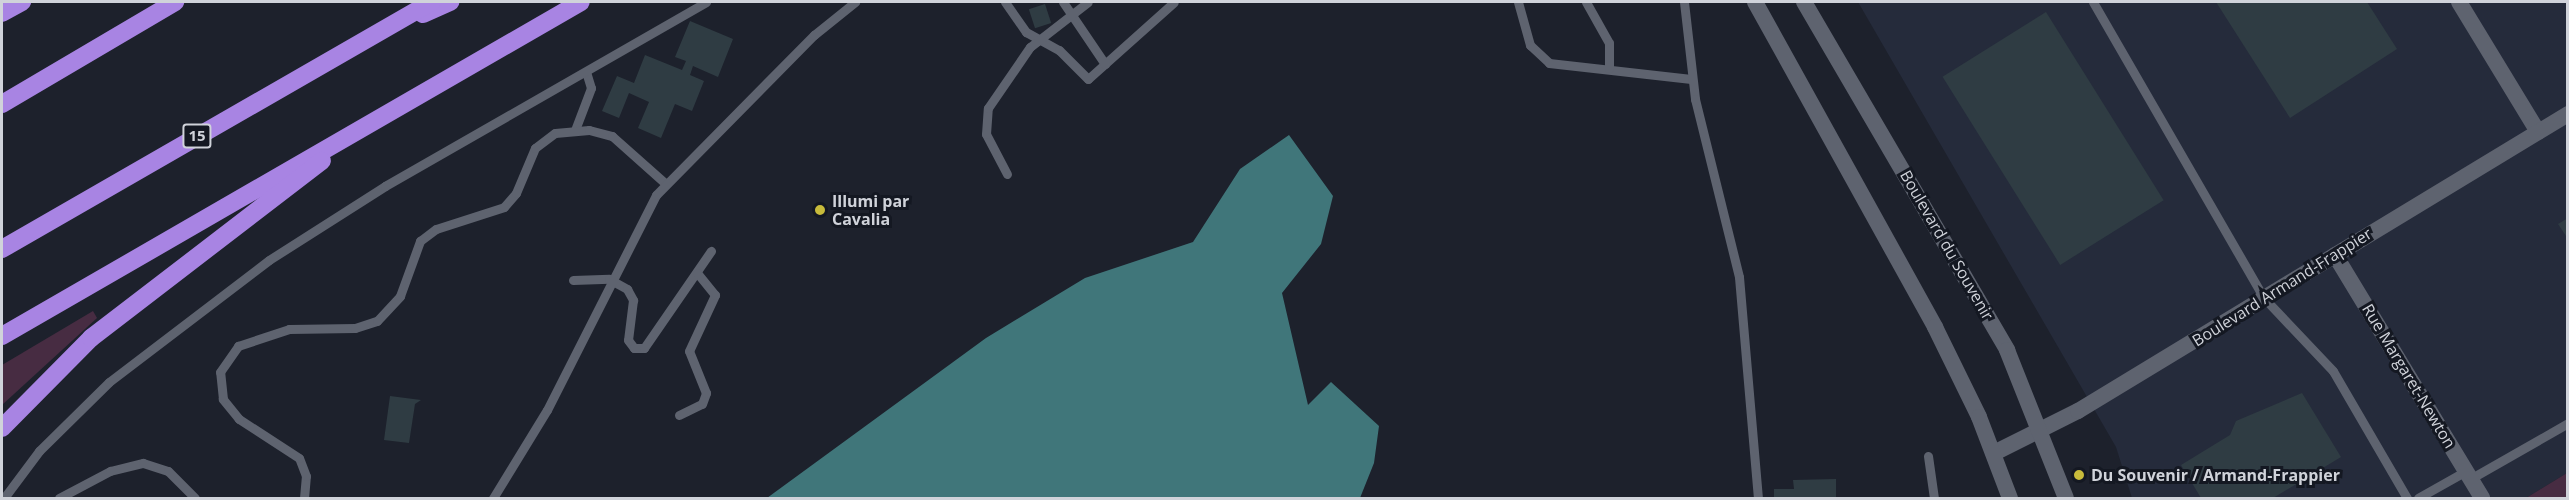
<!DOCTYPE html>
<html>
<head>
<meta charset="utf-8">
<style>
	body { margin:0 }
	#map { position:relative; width:2569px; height:500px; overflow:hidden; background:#1d212c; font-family:"Open Sans",sans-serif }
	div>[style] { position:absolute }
	.built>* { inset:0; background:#252b3b }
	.green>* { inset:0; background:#472c42 }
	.water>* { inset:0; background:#40767a }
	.building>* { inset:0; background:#2f3c43; transform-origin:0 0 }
	.service>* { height:9px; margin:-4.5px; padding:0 4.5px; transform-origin:4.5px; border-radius:4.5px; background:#5e636f }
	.minor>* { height:16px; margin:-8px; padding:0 8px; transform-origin:8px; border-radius:8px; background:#5e636f }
	.tertiary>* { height:16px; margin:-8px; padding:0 8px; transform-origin:8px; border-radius:8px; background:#5e636f }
	.motorway>* { height:18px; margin:-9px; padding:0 9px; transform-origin:9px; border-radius:9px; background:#a884e3 }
	.dots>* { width:16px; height:16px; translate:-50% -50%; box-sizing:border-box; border:3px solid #141822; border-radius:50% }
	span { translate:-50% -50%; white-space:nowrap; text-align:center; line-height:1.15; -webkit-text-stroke:6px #141822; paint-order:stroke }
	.shield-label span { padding:2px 4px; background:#141822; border:2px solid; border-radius:4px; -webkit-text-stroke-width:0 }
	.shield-label { font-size:15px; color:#d0d3da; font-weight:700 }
	.poi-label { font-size:16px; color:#d0d3da; font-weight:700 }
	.left { translate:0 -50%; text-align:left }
	.street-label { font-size:16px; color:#d0d3da }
	.frame { position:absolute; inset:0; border:3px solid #d0d3da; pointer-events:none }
</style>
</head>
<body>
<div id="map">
	<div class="built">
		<i style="clip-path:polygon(1858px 2px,2567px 2px,2567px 473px,2526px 498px,2132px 498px,2116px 447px)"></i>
	</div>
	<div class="green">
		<i style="clip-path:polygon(93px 311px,97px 318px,2px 405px,2px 365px)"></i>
		<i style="clip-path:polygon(2567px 473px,2567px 498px,2526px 498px)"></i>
	</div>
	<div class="water">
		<i style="clip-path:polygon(1289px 135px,1333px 196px,1321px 244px,1282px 293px,1308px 405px,1331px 382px,1379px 426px,1374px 463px,1360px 498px,767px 498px,986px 338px,1085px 278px,1193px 242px,1240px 169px)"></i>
	</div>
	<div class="building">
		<i style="clip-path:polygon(2216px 2px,2367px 2px,2397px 49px,2290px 118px)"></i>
		<i style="left:1045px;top:4px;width:20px;height:17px;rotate:72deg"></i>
		<i style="left:2046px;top:12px;width:222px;height:122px;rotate:58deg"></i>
		<i style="clip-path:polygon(690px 21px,733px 39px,718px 77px,693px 66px,690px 75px,704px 81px,692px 111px,675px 104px,661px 138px,638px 128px,649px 102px,629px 93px,619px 118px,602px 111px,617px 76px,634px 83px,645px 55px,682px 70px,686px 61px,675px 57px)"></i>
		<i style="clip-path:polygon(2568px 218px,2568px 239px,2558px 224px)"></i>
		<i style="clip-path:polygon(2302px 393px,2341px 457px,2273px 498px,2201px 498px,2181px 465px,2230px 435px,2236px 421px)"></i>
		<i style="clip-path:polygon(390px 396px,421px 400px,415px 404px,409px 443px,384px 440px)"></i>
		<i style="clip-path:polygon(1836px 479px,1836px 498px,1774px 498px,1774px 489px,1794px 489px,1793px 480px)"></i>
	</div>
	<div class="service">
		<i style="left:1005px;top:2px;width:37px;rotate:55deg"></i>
		<i style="left:1026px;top:32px;width:38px;rotate:29deg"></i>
		<i style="left:1059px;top:50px;width:41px;rotate:45deg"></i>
		<i style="left:1088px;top:79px;width:115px;rotate:-41.8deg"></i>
		<i style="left:1063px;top:2px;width:75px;rotate:55.9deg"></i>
		<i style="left:1518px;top:2px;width:45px;rotate:74.4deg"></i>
		<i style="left:1530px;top:45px;width:26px;rotate:43deg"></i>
		<i style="left:1549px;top:63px;width:143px;rotate:6.4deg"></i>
		<i style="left:1586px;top:2px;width:47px;rotate:60.7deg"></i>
		<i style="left:1609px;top:43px;width:25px;rotate:90deg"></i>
		<i style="left:1684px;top:2px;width:98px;rotate:83.5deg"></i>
		<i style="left:1695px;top:99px;width:183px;rotate:76.1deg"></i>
		<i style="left:1739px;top:277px;width:222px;rotate:85.1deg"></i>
		<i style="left:2093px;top:2px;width:342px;rotate:60deg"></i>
		<i style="left:2264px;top:298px;width:100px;rotate:46.6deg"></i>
		<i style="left:2333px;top:371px;width:147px;rotate:59.8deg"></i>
		<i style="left:575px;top:130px;width:45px;rotate:-69.1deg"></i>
		<i style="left:591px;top:88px;width:17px;rotate:-107deg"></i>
		<i style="left:1007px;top:174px;width:45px;rotate:-117.7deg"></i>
		<i style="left:986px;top:134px;width:26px;rotate:-86deg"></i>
		<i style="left:988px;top:108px;width:74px;rotate:-55.5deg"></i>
		<i style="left:1030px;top:47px;width:73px;rotate:-37.8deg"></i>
		<i style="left:573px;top:280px;width:36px;rotate:-2deg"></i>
		<i style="left:609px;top:279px;width:21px;rotate:29deg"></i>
		<i style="left:627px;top:289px;width:13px;rotate:61deg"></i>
		<i style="left:633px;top:300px;width:40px;rotate:97.1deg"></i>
		<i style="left:628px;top:340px;width:10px;rotate:53deg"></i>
		<i style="left:634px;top:348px;width:10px"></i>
		<i style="left:644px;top:348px;width:118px;rotate:-55.4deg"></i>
		<i style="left:679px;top:415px;width:25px;rotate:-26deg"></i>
		<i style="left:702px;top:404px;width:12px;rotate:-70deg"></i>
		<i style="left:706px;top:393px;width:45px;rotate:-112deg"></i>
		<i style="left:689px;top:351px;width:62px;rotate:-65.1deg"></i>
		<i style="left:715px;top:295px;width:28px;rotate:-129deg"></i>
		<i style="left:1928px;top:456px;width:42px;rotate:81.9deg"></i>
		<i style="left:2470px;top:479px;width:113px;rotate:-29.7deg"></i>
		<i style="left:4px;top:498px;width:59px;rotate:-53.3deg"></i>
		<i style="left:39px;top:451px;width:98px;rotate:-44.6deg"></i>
		<i style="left:109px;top:382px;width:201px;rotate:-37.3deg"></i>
		<i style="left:269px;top:260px;width:138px;rotate:-32.5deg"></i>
		<i style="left:385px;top:186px;width:370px;rotate:-29.8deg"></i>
		<i style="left:59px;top:498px;width:58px;rotate:-27.9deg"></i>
		<i style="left:110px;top:471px;width:34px;rotate:-14deg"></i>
		<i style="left:143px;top:463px;width:26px;rotate:18deg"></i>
		<i style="left:168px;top:471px;width:38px;rotate:45deg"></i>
		<i style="left:304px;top:498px;width:22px;rotate:-85deg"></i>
		<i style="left:306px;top:476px;width:19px;rotate:-111deg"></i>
		<i style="left:299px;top:458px;width:72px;rotate:-147deg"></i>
		<i style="left:239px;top:419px;width:26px;rotate:-129deg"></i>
		<i style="left:223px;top:399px;width:27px;rotate:-96deg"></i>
		<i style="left:220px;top:372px;width:32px;rotate:-55deg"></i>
		<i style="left:238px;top:346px;width:54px;rotate:-18.4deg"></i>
		<i style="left:289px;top:329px;width:66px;rotate:-0.9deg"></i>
		<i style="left:355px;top:328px;width:23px;rotate:-18deg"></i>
		<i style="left:377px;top:321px;width:34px;rotate:-47deg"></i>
		<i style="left:400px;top:296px;width:59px;rotate:-70deg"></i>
		<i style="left:420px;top:241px;width:20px;rotate:-37deg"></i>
		<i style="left:436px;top:229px;width:71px;rotate:-17.9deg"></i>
		<i style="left:504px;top:207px;width:18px;rotate:-49deg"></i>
		<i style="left:516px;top:193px;width:49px;rotate:-67.1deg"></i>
		<i style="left:535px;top:148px;width:25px;rotate:-37deg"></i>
		<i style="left:555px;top:133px;width:34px;rotate:-5deg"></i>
		<i style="left:589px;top:130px;width:24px;rotate:15deg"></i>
		<i style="left:612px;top:136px;width:72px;rotate:41.6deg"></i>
		<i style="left:493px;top:498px;width:103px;rotate:-58.5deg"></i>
		<i style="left:547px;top:410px;width:241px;rotate:-63.1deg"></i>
		<i style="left:656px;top:195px;width:225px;rotate:-45.4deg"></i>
		<i style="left:814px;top:35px;width:53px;rotate:-38.8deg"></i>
		<i style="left:2418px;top:498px;width:55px;rotate:-29.4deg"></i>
	</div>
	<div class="minor">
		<i style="left:2459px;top:2px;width:152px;rotate:58.7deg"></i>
		<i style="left:2335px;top:255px;width:284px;rotate:58.8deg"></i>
		<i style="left:1994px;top:453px;width:94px;rotate:-26.6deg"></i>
		<i style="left:2078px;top:411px;width:573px;rotate:-31.22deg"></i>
	</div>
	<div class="tertiary">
		<i style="left:1755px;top:2px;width:372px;rotate:61deg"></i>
		<i style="left:1935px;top:327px;width:100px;rotate:63.9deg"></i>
		<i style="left:1979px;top:417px;width:87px;rotate:69.1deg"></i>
		<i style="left:1804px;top:2px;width:403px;rotate:59.7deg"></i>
		<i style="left:2007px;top:350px;width:159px;rotate:68.3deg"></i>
	</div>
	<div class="motorway">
		<i style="left:2px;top:13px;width:23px;rotate:-29deg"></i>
		<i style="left:423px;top:14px;width:30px;rotate:-24deg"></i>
		<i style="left:2px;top:104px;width:201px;rotate:-30.5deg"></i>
		<i style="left:2px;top:249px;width:496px;rotate:-29.9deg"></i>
		<i style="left:2px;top:336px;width:668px;rotate:-29.98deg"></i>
		<i style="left:2px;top:428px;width:127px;rotate:-45.3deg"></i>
		<i style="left:91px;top:338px;width:291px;rotate:-37.5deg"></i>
	</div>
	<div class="dots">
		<i style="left:820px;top:210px;background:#c8bb3b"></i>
		<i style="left:2079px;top:475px;background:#c8bb3b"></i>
	</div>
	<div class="shield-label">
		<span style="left:197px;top:136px">15</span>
	</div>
	<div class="poi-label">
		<span class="left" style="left:832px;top:210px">Illumi par<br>Cavalia</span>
		<span class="left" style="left:2091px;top:475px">Du Souvenir / Armand-Frappier</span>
	</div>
	<div class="street-label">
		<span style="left:1947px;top:245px;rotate:60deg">Boulevard du Souvenir</span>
		<span style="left:2282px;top:287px;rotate:-32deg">Boulevard Armand-Frappier</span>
		<span style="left:2409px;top:376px;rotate:59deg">Rue Margaret-Newton</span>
	</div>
	<div class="frame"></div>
</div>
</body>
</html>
